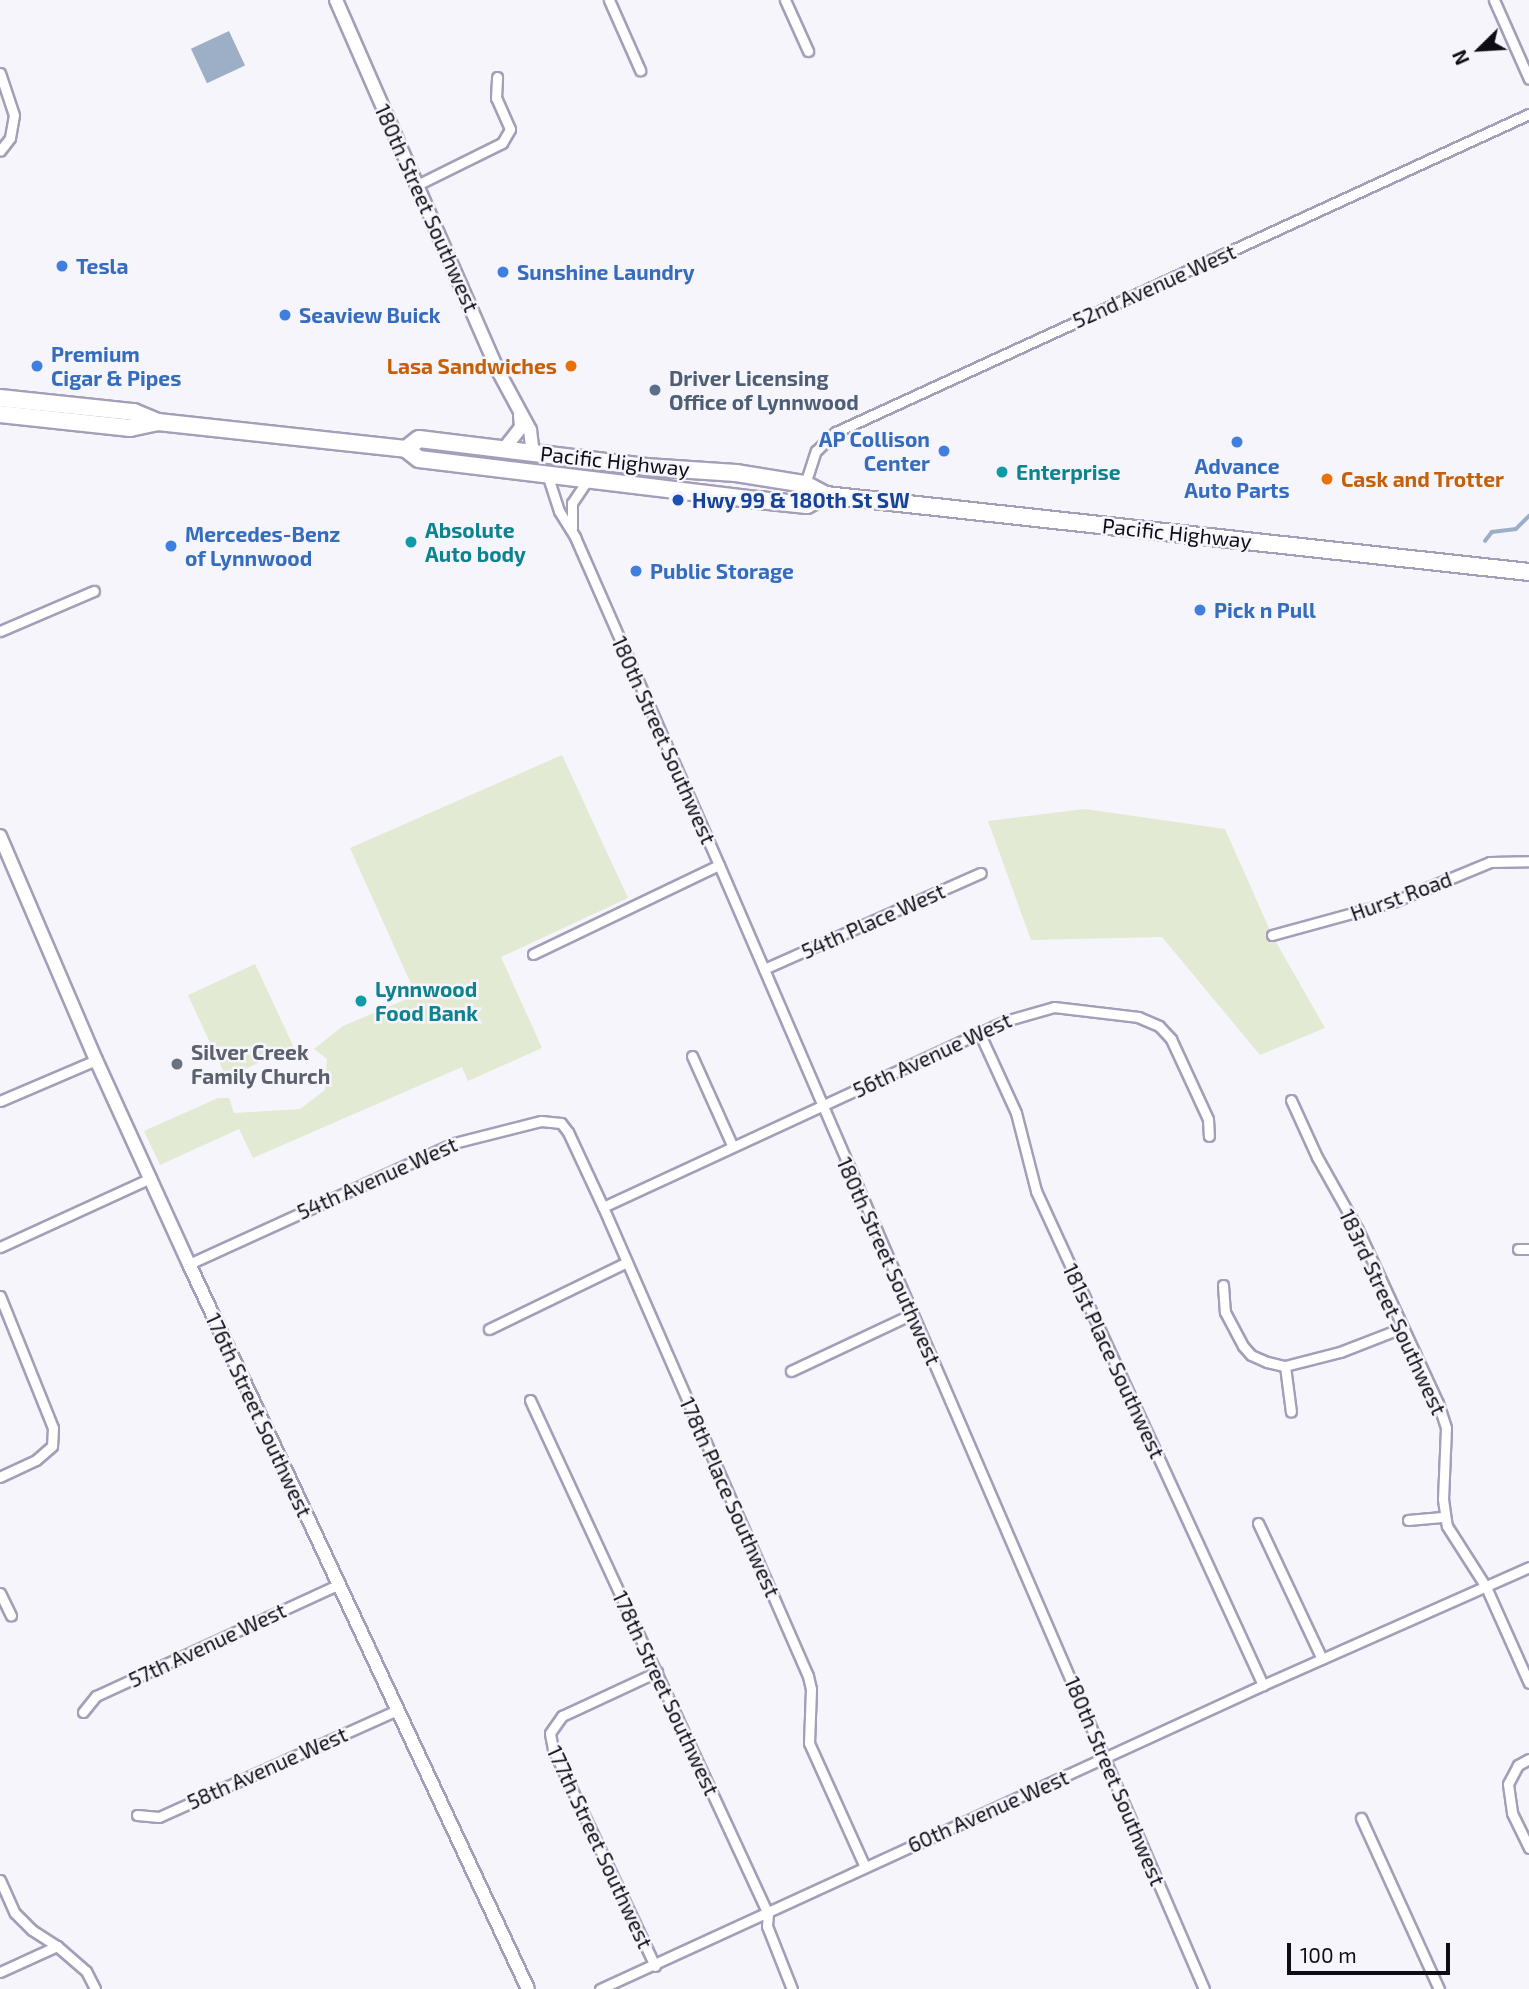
<!DOCTYPE html>
<html>
<head>
<meta charset="utf-8">
<style>
	body { margin:0 }
	#map { position:relative; width:1529px; height:1989px; overflow:hidden; background:#f6f5fb; font-family:"Exo 2",sans-serif }
	div>[style] { position:absolute }
	.green>* { inset:0; background:#e3ead3; transform-origin:0 0 }
	.water>* { inset:0; background:#9cafc7; transform-origin:0 0 }
	.stream>* { height:3.5px; margin:-1.75px; padding:0 1.75px; transform-origin:1.75px; border-radius:1.75px; background:#9cafc7 }
	.roads { filter:drop-shadow(2px 0 #a49eb8) drop-shadow(-2px 0 #a49eb8) drop-shadow(0 2px #a49eb8) drop-shadow(0 -2px #a49eb8) }
	.street>* { height:9px; margin:-4.5px; padding:0 4.5px; transform-origin:4.5px; border-radius:4.5px; background:#fff }
	.secondary>* { height:12px; margin:-6px; padding:0 6px; transform-origin:6px; border-radius:6px; background:#fff }
	.highway>* { height:16px; margin:-8px; padding:0 8px; transform-origin:8px; border-radius:8px; background:#fff }
	.dots>* { width:19px; height:19px; translate:-50% -50%; box-sizing:border-box; border:4px solid #f6f5fb; border-radius:50% }
	span { translate:-50% -50%; white-space:nowrap; text-align:center; line-height:1.15; -webkit-text-stroke:5px #f6f5fb; paint-order:stroke }
	.street-label { font-size:21px; color:#0e0c15 }
	.shop-label { font-size:21px; color:#366cbe; font-weight:700 }
	.left { translate:0 -50%; text-align:left }
	.right { translate:-100% -50%; text-align:right }
	.food-label { font-size:21px; color:#c56008; font-weight:700 }
	.service-label { font-size:21px; color:#4e5e75; font-weight:700 }
	.culture-label { font-size:21px; color:#0d838f; font-weight:700 }
	.transit-label { font-size:21px; color:#164399; font-weight:700 }
	.worship-label { font-size:21px; color:#5b616d; font-weight:700 }
	.north { position:absolute; left:1445px; top:14px; width:70px; height:70px; -webkit-text-stroke:5px #f6f5fb; paint-order:stroke; rotate:246deg; font-size:19px; font-weight:700; line-height:28px; text-align:center; color:#0e0c15 }
	.north::after { content:''; display:block; margin:auto; width:24px; height:32px; background:#0e0c15; clip-path:polygon(50% 0,100% 100%,50% 72%,0 100%) }
	.scale { position:absolute; left:1287px; top:1943px; width:163px; height:32px; box-sizing:border-box; border:4px solid #0e0c15; border-top:0; padding-left:9px; font-size:21px; line-height:24px; white-space:nowrap; color:#0e0c15; -webkit-text-stroke:5px #f6f5fb; paint-order:stroke }
</style>
</head>
<body>
<div id="map">
	<div class="green">
		<i style="clip-path:polygon(562px 755px,628px 898px,501px 957px,542px 1048px,468px 1081px,462px 1067px,253px 1158px,239px 1129px,160px 1165px,144px 1131px,218px 1098px,229px 1098px,234px 1113px,300px 1109px,325px 1090px,327px 1059px,314px 1049px,343px 1026px,416px 995px,350px 848px)"></i>
		<i style="clip-path:polygon(1085px 809px,1225px 829px,1272px 935px,1325px 1028px,1260px 1055px,1162px 937px,1031px 940px,988px 821px)"></i>
		<i style="left:255px;top:964px;width:91px;height:74px;rotate:65deg"></i>
	</div>
	<div class="water">
		<i style="left:229px;top:31px;width:38px;height:42px;rotate:65deg"></i>
	</div>
	<div class="stream">
		<i style="left:1485px;top:541px;width:11px;rotate:-52deg"></i>
		<i style="left:1492px;top:532px;width:24px;rotate:-7deg"></i>
		<i style="left:1516px;top:529px;width:18px;rotate:-45deg"></i>
	</div>
	<div class="roads">
		<div class="street">
			<i style="left:609px;top:0;width:77px;rotate:66.1deg"></i>
			<i style="left:785px;top:0;width:56px;rotate:65.7deg"></i>
			<i style="left:1494px;top:0;width:86px;rotate:66.1deg"></i>
			<i style="left:0;top:73px;width:44px;rotate:71.6deg"></i>
			<i style="left:14px;top:115px;width:23px;rotate:100deg"></i>
			<i style="left:10px;top:138px;width:16px;rotate:128deg"></i>
			<i style="left:417px;top:185px;width:95px;rotate:-26.3deg"></i>
			<i style="left:502px;top:143px;width:16px;rotate:-60deg"></i>
			<i style="left:510px;top:129px;width:34px;rotate:-114deg"></i>
			<i style="left:496px;top:98px;width:21px;rotate:-87deg"></i>
			<i style="left:547px;top:474px;width:39px;rotate:72deg"></i>
			<i style="left:559px;top:511px;width:31px;rotate:58deg"></i>
			<i style="left:575px;top:537px;width:358px;rotate:66.3deg"></i>
			<i style="left:719px;top:865px;width:1224px;rotate:66.66deg"></i>
			<i style="left:805px;top:484px;width:35px;rotate:-72deg"></i>
			<i style="left:816px;top:451px;width:28px;rotate:-44deg"></i>
			<i style="left:836px;top:432px;width:762px;rotate:-24.65deg"></i>
			<i style="left:572px;top:528px;width:25px;rotate:-90deg"></i>
			<i style="left:572px;top:503px;width:29px;rotate:-56deg"></i>
			<i style="left:0;top:631px;width:102px;rotate:-23.1deg"></i>
			<i style="left:1272px;top:935px;width:125px;rotate:-15.3deg"></i>
			<i style="left:1393px;top:902px;width:105px;rotate:-22.4deg"></i>
			<i style="left:1490px;top:862px;width:39px;rotate:-1deg"></i>
			<i style="left:533px;top:954px;width:206px;rotate:-25.6deg"></i>
			<i style="left:764px;top:969px;width:237px;rotate:-23.9deg"></i>
			<i style="left:979px;top:1032px;width:89px;rotate:65.4deg"></i>
			<i style="left:1016px;top:1113px;width:81px;rotate:75.6deg"></i>
			<i style="left:1036px;top:1191px;width:544px;rotate:65.32deg"></i>
			<i style="left:692px;top:1056px;width:98px;rotate:65.8deg"></i>
			<i style="left:1291px;top:1100px;width:63px;rotate:65.5deg"></i>
			<i style="left:1317px;top:1157px;width:84px;rotate:60.7deg"></i>
			<i style="left:1358px;top:1230px;width:191px;rotate:65.2deg"></i>
			<i style="left:1438px;top:1403px;width:26px;rotate:72deg"></i>
			<i style="left:1446px;top:1428px;width:71px;rotate:92.4deg"></i>
			<i style="left:1443px;top:1499px;width:27px;rotate:82deg"></i>
			<i style="left:1447px;top:1526px;width:72px;rotate:57.4deg"></i>
			<i style="left:1486px;top:1587px;width:105px;rotate:65.9deg"></i>
			<i style="left:0;top:1101px;width:104px;rotate:-23.1deg"></i>
			<i style="left:603px;top:1207px;width:443px;rotate:-24.8deg"></i>
			<i style="left:1005px;top:1021px;width:51px;rotate:-15.9deg"></i>
			<i style="left:1054px;top:1007px;width:85px;rotate:6.8deg"></i>
			<i style="left:1138px;top:1017px;width:23px;rotate:23deg"></i>
			<i style="left:1159px;top:1026px;width:18px;rotate:47deg"></i>
			<i style="left:1171px;top:1039px;width:88px;rotate:65.2deg"></i>
			<i style="left:1208px;top:1119px;width:17px;rotate:87deg"></i>
			<i style="left:0;top:1247px;width:166px;rotate:-24.6deg"></i>
			<i style="left:1518px;top:1249px;width:11px"></i>
			<i style="left:189px;top:1264px;width:291px;rotate:-24.5deg"></i>
			<i style="left:454px;top:1143px;width:90px;rotate:-14.2deg"></i>
			<i style="left:541px;top:1121px;width:20px;rotate:6deg"></i>
			<i style="left:561px;top:1123px;width:11px;rotate:52deg"></i>
			<i style="left:568px;top:1132px;width:83px;rotate:65deg"></i>
			<i style="left:603px;top:1207px;width:512px;rotate:66.39deg"></i>
			<i style="left:808px;top:1676px;width:13px;rotate:77deg"></i>
			<i style="left:811px;top:1689px;width:54px;rotate:92.1deg"></i>
			<i style="left:809px;top:1743px;width:136px;rotate:65.7deg"></i>
			<i style="left:1223px;top:1285px;width:27px;rotate:86deg"></i>
			<i style="left:1225px;top:1312px;width:38px;rotate:62deg"></i>
			<i style="left:1243px;top:1346px;width:12px;rotate:48deg"></i>
			<i style="left:1251px;top:1355px;width:17px;rotate:24deg"></i>
			<i style="left:1267px;top:1362px;width:18px;rotate:13deg"></i>
			<i style="left:1285px;top:1366px;width:46px;rotate:82.6deg"></i>
			<i style="left:0;top:1296px;width:142px;rotate:68.1deg"></i>
			<i style="left:53px;top:1428px;width:18px;rotate:93deg"></i>
			<i style="left:52px;top:1446px;width:21px;rotate:139deg"></i>
			<i style="left:36px;top:1460px;width:40px;rotate:155deg"></i>
			<i style="left:489px;top:1329px;width:153px;rotate:-25.9deg"></i>
			<i style="left:1285px;top:1366px;width:57px;rotate:-14.3deg"></i>
			<i style="left:1340px;top:1352px;width:66px;rotate:-21.2deg"></i>
			<i style="left:791px;top:1371px;width:134px;rotate:-25.2deg"></i>
			<i style="left:530px;top:1400px;width:566px;rotate:65.15deg"></i>
			<i style="left:768px;top:1914px;width:12px;rotate:95deg"></i>
			<i style="left:767px;top:1926px;width:68px;rotate:68.4deg"></i>
			<i style="left:1408px;top:1520px;width:37px;rotate:-5deg"></i>
			<i style="left:1258px;top:1523px;width:150px;rotate:64.8deg"></i>
			<i style="left:0;top:1593px;width:25px;rotate:64deg"></i>
			<i style="left:83px;top:1712px;width:21px;rotate:-51deg"></i>
			<i style="left:96px;top:1696px;width:265px;rotate:-24.7deg"></i>
			<i style="left:1529px;top:1759px;width:13px;rotate:151deg"></i>
			<i style="left:1518px;top:1765px;width:21px;rotate:118deg"></i>
			<i style="left:1508px;top:1784px;width:29px;rotate:82deg"></i>
			<i style="left:1512px;top:1813px;width:39px;rotate:64deg"></i>
			<i style="left:137px;top:1815px;width:22px;rotate:5deg"></i>
			<i style="left:159px;top:1817px;width:259px;rotate:-24.2deg"></i>
			<i style="left:1361px;top:1818px;width:188px;rotate:65.5deg"></i>
			<i style="left:0;top:1880px;width:36px;rotate:66deg"></i>
			<i style="left:15px;top:1913px;width:24px;rotate:45deg"></i>
			<i style="left:32px;top:1930px;width:30px;rotate:33deg"></i>
			<i style="left:57px;top:1946px;width:38px;rotate:41deg"></i>
			<i style="left:86px;top:1971px;width:20px;rotate:63deg"></i>
			<i style="left:655px;top:1966px;width:240px;rotate:-115.2deg"></i>
			<i style="left:553px;top:1749px;width:16px;rotate:-101deg"></i>
			<i style="left:550px;top:1733px;width:21px;rotate:-55deg"></i>
			<i style="left:562px;top:1716px;width:105px;rotate:-24.9deg"></i>
			<i style="left:0;top:1972px;width:63px;rotate:-24.5deg"></i>
			<i style="left:600px;top:1989px;width:729px;rotate:-24.63deg"></i>
			<i style="left:1263px;top:1685px;width:291px;rotate:-23.9deg"></i>
		</div>
		<div class="secondary">
			<i style="left:336px;top:0;width:400px;rotate:66.4deg"></i>
			<i style="left:496px;top:367px;width:72px;rotate:61.6deg"></i>
			<i style="left:530px;top:430px;width:23px;rotate:83deg"></i>
			<i style="left:504px;top:449px;width:28px;rotate:-52deg"></i>
			<i style="left:521px;top:427px;width:12px;rotate:-95deg"></i>
			<i style="left:0;top:836px;width:244px;rotate:66.8deg"></i>
			<i style="left:96px;top:1060px;width:224px;rotate:65.5deg"></i>
			<i style="left:189px;top:1264px;width:800px;rotate:64.94deg"></i>
		</div>
		<div class="highway">
			<i style="left:0;top:398px;width:135px;rotate:6deg"></i>
			<i style="left:134px;top:412px;width:26px;rotate:23deg"></i>
			<i style="left:158px;top:422px;width:249px;rotate:6.2deg"></i>
			<i style="left:406px;top:449px;width:16px;rotate:38deg"></i>
			<i style="left:419px;top:459px;width:342px;rotate:6.9deg"></i>
			<i style="left:759px;top:500px;width:48px;rotate:5.9deg"></i>
			<i style="left:807px;top:505px;width:21px;rotate:-28deg"></i>
			<i style="left:0;top:414px;width:131px;rotate:6.1deg"></i>
			<i style="left:130px;top:428px;width:29px;rotate:-12deg"></i>
			<i style="left:406px;top:449px;width:16px;rotate:-38deg"></i>
			<i style="left:419px;top:439px;width:229px;rotate:7deg"></i>
			<i style="left:646px;top:467px;width:90px;rotate:3.8deg"></i>
			<i style="left:736px;top:473px;width:70px;rotate:9.1deg"></i>
			<i style="left:805px;top:484px;width:24px;rotate:28deg"></i>
			<i style="left:826px;top:495px;width:707px;rotate:6.25deg"></i>
		</div>
	</div>
	<div class="dots">
		<i style="left:62px;top:266px;background:#3f7fe0"></i>
		<i style="left:503px;top:272px;background:#3f7fe0"></i>
		<i style="left:285px;top:315px;background:#3f7fe0"></i>
		<i style="left:37px;top:366px;background:#3f7fe0"></i>
		<i style="left:571px;top:366px;background:#e8710a"></i>
		<i style="left:655px;top:390px;background:#5c6f8a"></i>
		<i style="left:1237px;top:442px;background:#3f7fe0"></i>
		<i style="left:944px;top:451px;background:#3f7fe0"></i>
		<i style="left:1002px;top:472px;background:#0f9aa8"></i>
		<i style="left:1327px;top:479px;background:#e8710a"></i>
		<i style="left:678px;top:500px;background:#1a4fb4"></i>
		<i style="left:411px;top:542px;background:#0f9aa8"></i>
		<i style="left:171px;top:546px;background:#3f7fe0"></i>
		<i style="left:636px;top:571px;background:#3f7fe0"></i>
		<i style="left:1200px;top:610px;background:#3f7fe0"></i>
		<i style="left:361px;top:1001px;background:#0f9aa8"></i>
		<i style="left:177px;top:1064px;background:#6b7280"></i>
	</div>
	<div class="street-label">
		<span style="left:427px;top:208px;rotate:66deg">180th Street Southwest</span>
		<span style="left:1154px;top:286px;rotate:-24deg">52nd Avenue West</span>
		<span style="left:615px;top:461px;rotate:6deg">Pacific Highway</span>
		<span style="left:1177px;top:533px;rotate:6deg">Pacific Highway</span>
		<span style="left:664px;top:740px;rotate:66deg">180th Street Southwest</span>
		<span style="left:1401px;top:896px;rotate:-20deg">Hurst Road</span>
		<span style="left:873px;top:921px;rotate:-24deg">54th Place West</span>
		<span style="left:932px;top:1055px;rotate:-25deg">56th Avenue West</span>
		<span style="left:377px;top:1178px;rotate:-24deg">54th Avenue West</span>
		<span style="left:889px;top:1261px;rotate:66deg">180th Street Southwest</span>
		<span style="left:1393px;top:1312px;rotate:65deg">183rd Street Southwest</span>
		<span style="left:1114px;top:1361px;rotate:65deg">181st Place Southwest</span>
		<span style="left:259px;top:1415px;rotate:65deg">176th Street Southwest</span>
		<span style="left:730px;top:1497px;rotate:66deg">178th Place Southwest</span>
		<span style="left:207px;top:1645px;rotate:-25deg">57th Avenue West</span>
		<span style="left:666px;top:1693px;rotate:65deg">178th Street Southwest</span>
		<span style="left:267px;top:1768px;rotate:-24deg">58th Avenue West</span>
		<span style="left:1115px;top:1781px;rotate:67deg">180th Street Southwest</span>
		<span style="left:988px;top:1811px;rotate:-24deg">60th Avenue West</span>
		<span style="left:600px;top:1847px;rotate:65deg">177th Street Southwest</span>
	</div>
	<div class="shop-label">
		<span class="left" style="left:76px;top:266px">Tesla</span>
		<span class="left" style="left:517px;top:272px">Sunshine Laundry</span>
		<span class="left" style="left:299px;top:315px">Seaview Buick</span>
		<span class="left" style="left:51px;top:366px">Premium<br>Cigar &amp; Pipes</span>
		<span class="right" style="left:930px;top:451px">AP Collison<br>Center</span>
		<span style="left:1237px;top:478px">Advance<br>Auto Parts</span>
		<span class="left" style="left:185px;top:546px">Mercedes-Benz<br>of Lynnwood</span>
		<span class="left" style="left:650px;top:571px">Public Storage</span>
		<span class="left" style="left:1214px;top:610px">Pick n Pull</span>
	</div>
	<div class="food-label">
		<span class="right" style="left:557px;top:366px">Lasa Sandwiches</span>
		<span class="left" style="left:1341px;top:479px">Cask and Trotter</span>
	</div>
	<div class="service-label">
		<span class="left" style="left:669px;top:390px">Driver Licensing<br>Office of Lynnwood</span>
	</div>
	<div class="culture-label">
		<span class="left" style="left:1016px;top:472px">Enterprise</span>
		<span class="left" style="left:425px;top:542px">Absolute<br>Auto body</span>
		<span class="left" style="left:375px;top:1001px">Lynnwood<br>Food Bank</span>
	</div>
	<div class="transit-label">
		<span class="left" style="left:692px;top:500px">Hwy 99 &amp; 180th St SW</span>
	</div>
	<div class="worship-label">
		<span class="left" style="left:191px;top:1064px">Silver Creek<br>Family Church</span>
	</div>
	<div class="north">N</div>
	<div class="scale">100 m</div>
</div>
</body>
</html>
